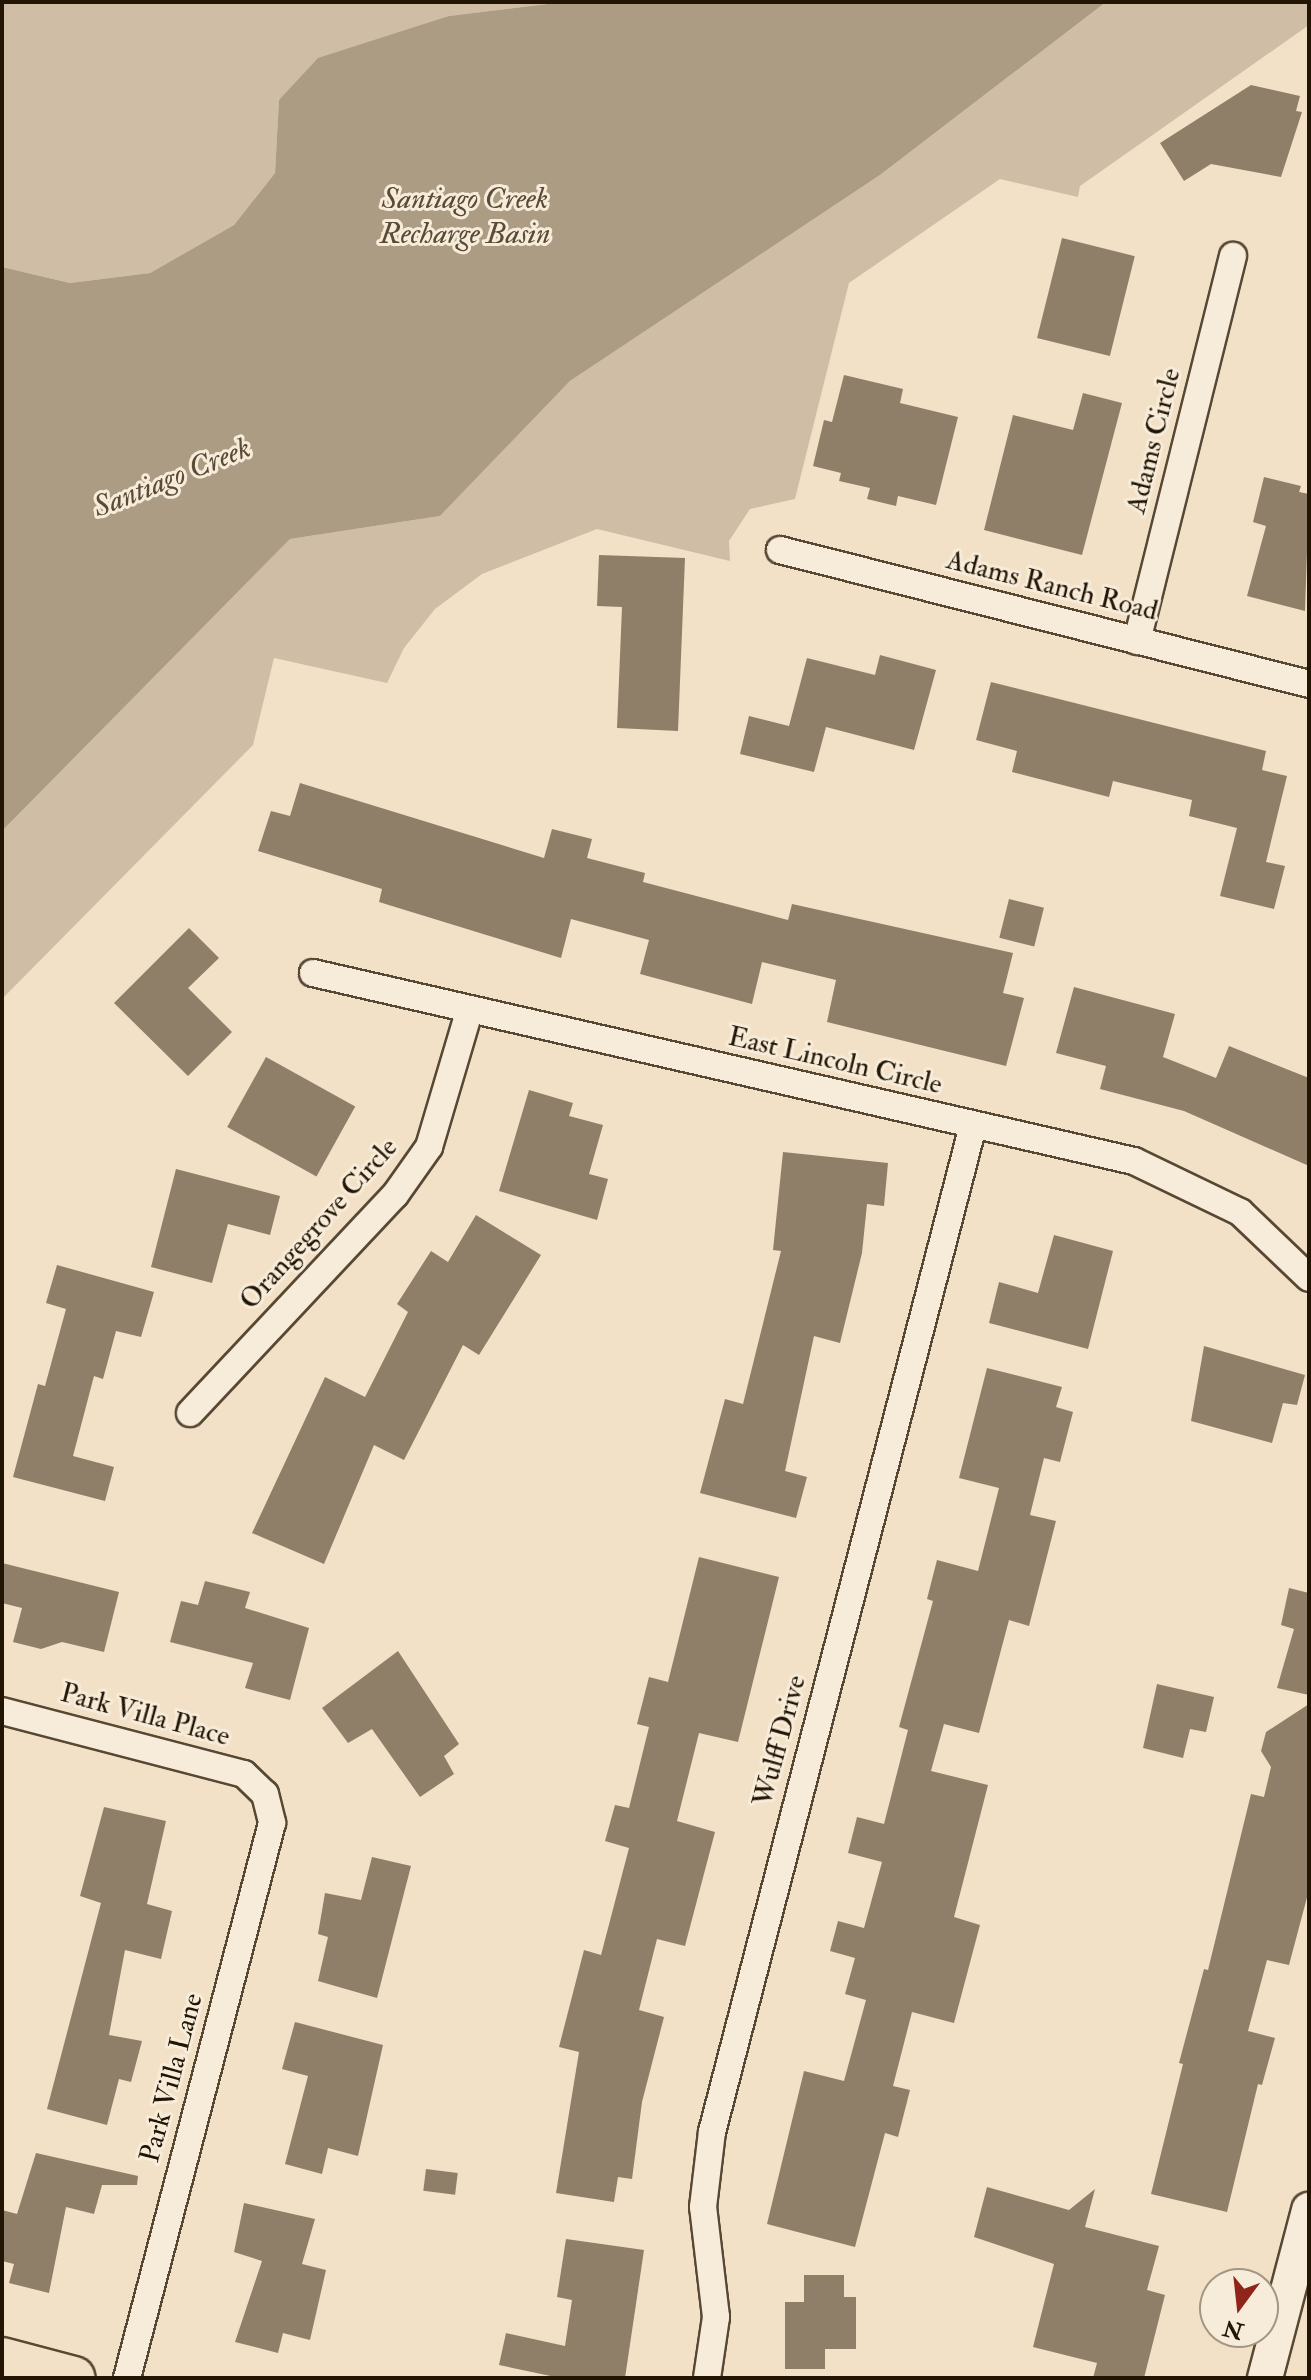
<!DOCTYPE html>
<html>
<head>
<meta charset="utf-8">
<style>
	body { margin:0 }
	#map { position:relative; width:1311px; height:2380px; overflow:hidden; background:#f2e1c6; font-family:"IM FELL Double Pica",serif }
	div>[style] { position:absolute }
	.green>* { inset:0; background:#cfbea5 }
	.water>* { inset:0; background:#ac9c84 }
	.building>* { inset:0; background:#8f7f68; transform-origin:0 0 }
	.roads { filter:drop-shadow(2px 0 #574834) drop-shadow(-2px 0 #574834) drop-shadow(0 2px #574834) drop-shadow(0 -2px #574834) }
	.minor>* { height:26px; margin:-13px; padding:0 13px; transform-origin:13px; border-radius:13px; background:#f7ecda }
	.tertiary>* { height:34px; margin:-17px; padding:0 17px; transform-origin:17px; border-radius:17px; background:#f7ecda }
	.primary>* { height:42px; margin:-21px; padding:0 21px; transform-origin:21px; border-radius:21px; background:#f2e1c6 }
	span { translate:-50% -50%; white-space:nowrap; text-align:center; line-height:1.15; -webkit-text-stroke:6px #f7ecda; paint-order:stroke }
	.street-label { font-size:28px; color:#231503 }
	.water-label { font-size:30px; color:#5a4b37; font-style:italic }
	.frame { position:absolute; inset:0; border:4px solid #231503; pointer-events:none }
	.north { position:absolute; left:1199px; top:2268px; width:80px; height:80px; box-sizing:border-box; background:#f7ecda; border:2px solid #a29684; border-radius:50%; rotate:195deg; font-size:22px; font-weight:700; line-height:32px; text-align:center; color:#231503 }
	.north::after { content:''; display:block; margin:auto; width:28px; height:36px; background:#8f2418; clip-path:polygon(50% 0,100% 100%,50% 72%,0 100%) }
</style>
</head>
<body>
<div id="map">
	<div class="green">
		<i style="clip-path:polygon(2px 2px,564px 2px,449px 16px,279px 100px,275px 173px,234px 225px,150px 273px,70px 283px,2px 267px)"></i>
		<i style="clip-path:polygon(1106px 2px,1309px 2px,1309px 25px,1080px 186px,1078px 197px,1000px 179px,849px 283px,795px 499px,750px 509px,729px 541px,730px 561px,597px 529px,482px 574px,435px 609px,404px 648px,387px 683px,274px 658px,253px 745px,2px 999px,2px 831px,290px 539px,440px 516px,570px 381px,880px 175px)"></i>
	</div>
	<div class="water">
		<i style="clip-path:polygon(564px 2px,1106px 2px,880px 175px,570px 381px,440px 516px,290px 539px,2px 831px,2px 267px,70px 283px,150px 273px,234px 225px,275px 173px,279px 100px,318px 58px,449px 16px)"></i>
	</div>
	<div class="building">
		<i style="clip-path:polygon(1251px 85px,1300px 96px,1296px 111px,1302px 112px,1281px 177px,1211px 164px,1184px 181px,1160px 143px)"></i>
		<i style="left:1062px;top:238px;width:75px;height:103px;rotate:14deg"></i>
		<i style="clip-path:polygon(844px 375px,903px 389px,900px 403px,958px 417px,936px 505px,898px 496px,896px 506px,867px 499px,870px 488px,839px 481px,841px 473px,813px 466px,824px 420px,832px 422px)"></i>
		<i style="clip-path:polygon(1083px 393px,1122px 403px,1082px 555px,984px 530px,1013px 415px,1073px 430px)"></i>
		<i style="clip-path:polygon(1264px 477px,1301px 486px,1299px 492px,1309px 494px,1305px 611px,1247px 596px,1266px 526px,1253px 522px)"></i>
		<i style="clip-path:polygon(599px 555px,685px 558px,678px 731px,617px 728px,622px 607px,597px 606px)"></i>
		<i style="clip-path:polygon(880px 655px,936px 670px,914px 750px,826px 727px,814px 772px,740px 754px,749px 716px,789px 726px,807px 658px,875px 675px)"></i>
		<i style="clip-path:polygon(991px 682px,1266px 751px,1262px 770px,1287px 776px,1266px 862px,1285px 866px,1274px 909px,1220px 896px,1237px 828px,1189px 816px,1192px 800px,1113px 781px,1109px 797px,1012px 772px,1017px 751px,976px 740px)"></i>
		<i style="clip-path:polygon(300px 783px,544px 858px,552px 829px,592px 839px,587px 858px,645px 873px,643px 882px,788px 920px,792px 904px,1013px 953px,1003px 993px,1024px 998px,1006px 1066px,827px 1022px,836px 980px,762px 962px,752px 1004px,640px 974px,649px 940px,571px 919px,561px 958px,379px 902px,382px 889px,258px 851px,271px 811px,290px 816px)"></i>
		<i style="left:1009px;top:899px;width:36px;height:40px;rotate:14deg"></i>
		<i style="clip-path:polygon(189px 928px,219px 958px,188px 988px,232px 1032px,188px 1076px,114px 1003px)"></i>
		<i style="clip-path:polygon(1074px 987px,1175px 1014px,1163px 1057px,1216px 1078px,1229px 1046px,1309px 1078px,1309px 1166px,1184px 1111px,1100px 1089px,1106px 1066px,1056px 1053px)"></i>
		<i style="left:266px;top:1057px;width:102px;height:80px;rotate:29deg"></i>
		<i style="clip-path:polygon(529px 1090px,573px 1103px,569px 1116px,603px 1125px,589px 1174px,608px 1179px,597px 1220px,499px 1191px)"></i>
		<i style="clip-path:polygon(783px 1152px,888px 1163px,884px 1206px,867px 1204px,862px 1253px,840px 1343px,814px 1336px,785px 1471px,807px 1477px,796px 1518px,700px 1493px,725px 1399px,743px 1404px,781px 1251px,773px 1250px)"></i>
		<i style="clip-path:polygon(176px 1169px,280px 1196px,270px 1235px,228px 1224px,212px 1283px,151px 1267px)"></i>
		<i style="clip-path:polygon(476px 1215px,541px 1255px,479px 1355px,463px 1345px,404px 1460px,374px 1445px,324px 1564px,252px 1533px,325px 1377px,365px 1397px,408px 1312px,397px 1304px,431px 1251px,448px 1262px)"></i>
		<i style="clip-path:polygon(1054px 1235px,1113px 1251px,1088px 1349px,989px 1323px,999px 1282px,1038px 1293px)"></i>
		<i style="clip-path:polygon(57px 1265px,154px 1292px,141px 1337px,116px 1331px,103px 1379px,94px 1376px,73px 1456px,114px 1467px,105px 1501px,13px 1477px,38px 1384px,45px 1386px,66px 1309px,46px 1303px)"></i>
		<i style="clip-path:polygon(1204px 1346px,1305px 1375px,1297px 1405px,1283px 1403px,1272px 1443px,1191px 1421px)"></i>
		<i style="clip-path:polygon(987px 1368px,1062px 1387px,1056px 1407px,1073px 1412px,1060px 1462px,1044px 1458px,1030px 1515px,1056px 1521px,1029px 1626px,1009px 1620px,979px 1733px,944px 1724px,931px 1771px,988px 1785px,954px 1917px,980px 1925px,954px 2023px,912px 2012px,893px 2086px,910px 2090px,898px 2137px,885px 2133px,855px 2247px,767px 2224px,804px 2071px,844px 2081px,866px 2000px,845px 1994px,855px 1958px,830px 1951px,838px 1921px,864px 1928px,882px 1862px,848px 1853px,857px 1817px,884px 1824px,908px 1730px,899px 1727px,933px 1601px,927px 1599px,937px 1560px,978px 1571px,999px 1488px,959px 1478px)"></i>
		<i style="clip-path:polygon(699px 1557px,779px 1577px,738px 1742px,699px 1733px,677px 1821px,715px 1832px,685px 1946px,657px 1939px,639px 2010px,664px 2017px,642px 2102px,632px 2179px,618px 2177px,614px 2202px,556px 2193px,579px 2052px,559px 2047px,584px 1950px,601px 1955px,629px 1848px,605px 1841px,615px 1805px,629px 1808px,649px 1727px,637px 1724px,649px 1677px,668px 1682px)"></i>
		<i style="clip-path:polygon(2px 1563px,119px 1592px,104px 1652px,62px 1642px,41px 1649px,13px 1642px,22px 1608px,2px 1603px)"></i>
		<i style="clip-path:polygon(205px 1581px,250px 1592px,245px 1608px,309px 1628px,290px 1700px,245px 1688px,253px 1663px,170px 1642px,181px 1601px,198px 1605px)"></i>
		<i style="clip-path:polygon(1289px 1588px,1309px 1593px,1309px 1695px,1277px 1688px,1294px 1629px,1281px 1625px)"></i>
		<i style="clip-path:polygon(398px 1651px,459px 1744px,444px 1756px,454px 1774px,420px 1797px,372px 1729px,348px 1743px,322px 1708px)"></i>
		<i style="clip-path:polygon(1157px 1684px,1214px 1697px,1206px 1732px,1190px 1729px,1183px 1758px,1143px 1748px)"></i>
		<i style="clip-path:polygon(1309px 1704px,1309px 1890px,1289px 1965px,1267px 1960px,1248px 2031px,1275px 2038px,1262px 2085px,1258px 2084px,1227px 2212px,1151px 2194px,1183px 2064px,1179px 2063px,1204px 1969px,1208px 1970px,1251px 1794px,1264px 1797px,1271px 1767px,1261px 1751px,1266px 1732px)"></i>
		<i style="clip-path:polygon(104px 1807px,166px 1821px,147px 1904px,172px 1911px,161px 1959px,125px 1950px,109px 2035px,142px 2041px,131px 2082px,119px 2079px,107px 2125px,47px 2109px,101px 1903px,80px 1896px)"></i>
		<i style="clip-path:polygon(372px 1857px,411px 1866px,377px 1998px,318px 1981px,328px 1937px,318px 1934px,325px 1893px,361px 1900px)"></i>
		<i style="clip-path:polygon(295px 2022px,383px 2045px,358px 2156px,328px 2148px,322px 2174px,285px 2164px,308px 2076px,282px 2069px)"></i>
		<i style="clip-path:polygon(36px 2153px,138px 2176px,137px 2185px,102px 2185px,94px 2214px,66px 2207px,49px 2293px,9px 2283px,14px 2264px,2px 2261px,2px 2210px,17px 2214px)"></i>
		<i style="left:426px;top:2169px;width:32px;height:22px;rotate:7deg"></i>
		<i style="clip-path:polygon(987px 2187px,1069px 2210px,1095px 2189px,1085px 2227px,1159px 2246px,1147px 2290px,1165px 2295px,1144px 2378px,1093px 2378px,1097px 2363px,1033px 2347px,1054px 2264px,974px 2237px)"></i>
		<i style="clip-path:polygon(244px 2203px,315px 2219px,302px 2264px,326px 2270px,310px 2340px,283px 2333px,278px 2353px,235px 2342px,262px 2261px,234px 2252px)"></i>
		<i style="clip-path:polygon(566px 2239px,644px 2250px,625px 2378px,560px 2378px,499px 2365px,506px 2333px,565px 2346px,572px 2300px,557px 2297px)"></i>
		<i style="clip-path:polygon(804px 2275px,844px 2275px,844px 2297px,856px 2297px,856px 2349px,825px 2349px,825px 2369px,785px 2369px,785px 2302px,804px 2302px)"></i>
	</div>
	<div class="roads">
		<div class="minor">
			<i style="left:780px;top:550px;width:546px;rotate:14.21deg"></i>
			<i style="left:1137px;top:641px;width:397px;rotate:-76deg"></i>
			<i style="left:313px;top:973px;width:842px;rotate:12.9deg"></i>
			<i style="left:1134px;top:1161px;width:118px;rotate:25.7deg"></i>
			<i style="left:1240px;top:1212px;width:95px;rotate:43.7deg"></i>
			<i style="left:190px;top:1413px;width:299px;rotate:-46.8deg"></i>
			<i style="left:395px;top:1195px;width:59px;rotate:-54.7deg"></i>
			<i style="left:429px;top:1147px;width:144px;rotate:-73.5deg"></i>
			<i style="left:2px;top:1711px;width:250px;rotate:14.6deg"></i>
			<i style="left:244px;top:1774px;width:29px;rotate:44deg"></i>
			<i style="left:265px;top:1794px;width:30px;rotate:76deg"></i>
			<i style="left:272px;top:1823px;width:574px;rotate:104.64deg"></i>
			<i style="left:707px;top:2378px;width:62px;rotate:-81.6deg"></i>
			<i style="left:716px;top:2317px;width:111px;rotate:-96.7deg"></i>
			<i style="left:703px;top:2207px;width:76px;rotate:-83.2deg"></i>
			<i style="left:712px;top:2132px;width:1039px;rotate:-75.46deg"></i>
		</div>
		<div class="tertiary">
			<i style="left:1265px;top:2378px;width:174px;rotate:-75.3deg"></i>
		</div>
		<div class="primary">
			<i style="left:2px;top:2359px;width:74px;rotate:14.8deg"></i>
		</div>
	</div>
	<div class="street-label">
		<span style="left:1154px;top:441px;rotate:-76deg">Adams Circle</span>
		<span style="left:1052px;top:586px;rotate:14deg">Adams Ranch Road</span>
		<span style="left:835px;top:1061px;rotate:13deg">East Lincoln Circle</span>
		<span style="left:319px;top:1224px;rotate:-48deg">Orangegrove Circle</span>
		<span style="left:145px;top:1715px;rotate:15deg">Park Villa Place</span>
		<span style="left:780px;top:1741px;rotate:-75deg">Wulff Drive</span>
		<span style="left:172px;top:2078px;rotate:-75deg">Park Villa Lane</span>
	</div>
	<div class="water-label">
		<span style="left:465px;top:216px">Santiago Creek<br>Recharge Basin</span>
		<span style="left:172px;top:478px;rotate:-22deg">Santiago Creek</span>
	</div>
	<div class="frame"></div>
	<div class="north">N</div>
</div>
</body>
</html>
